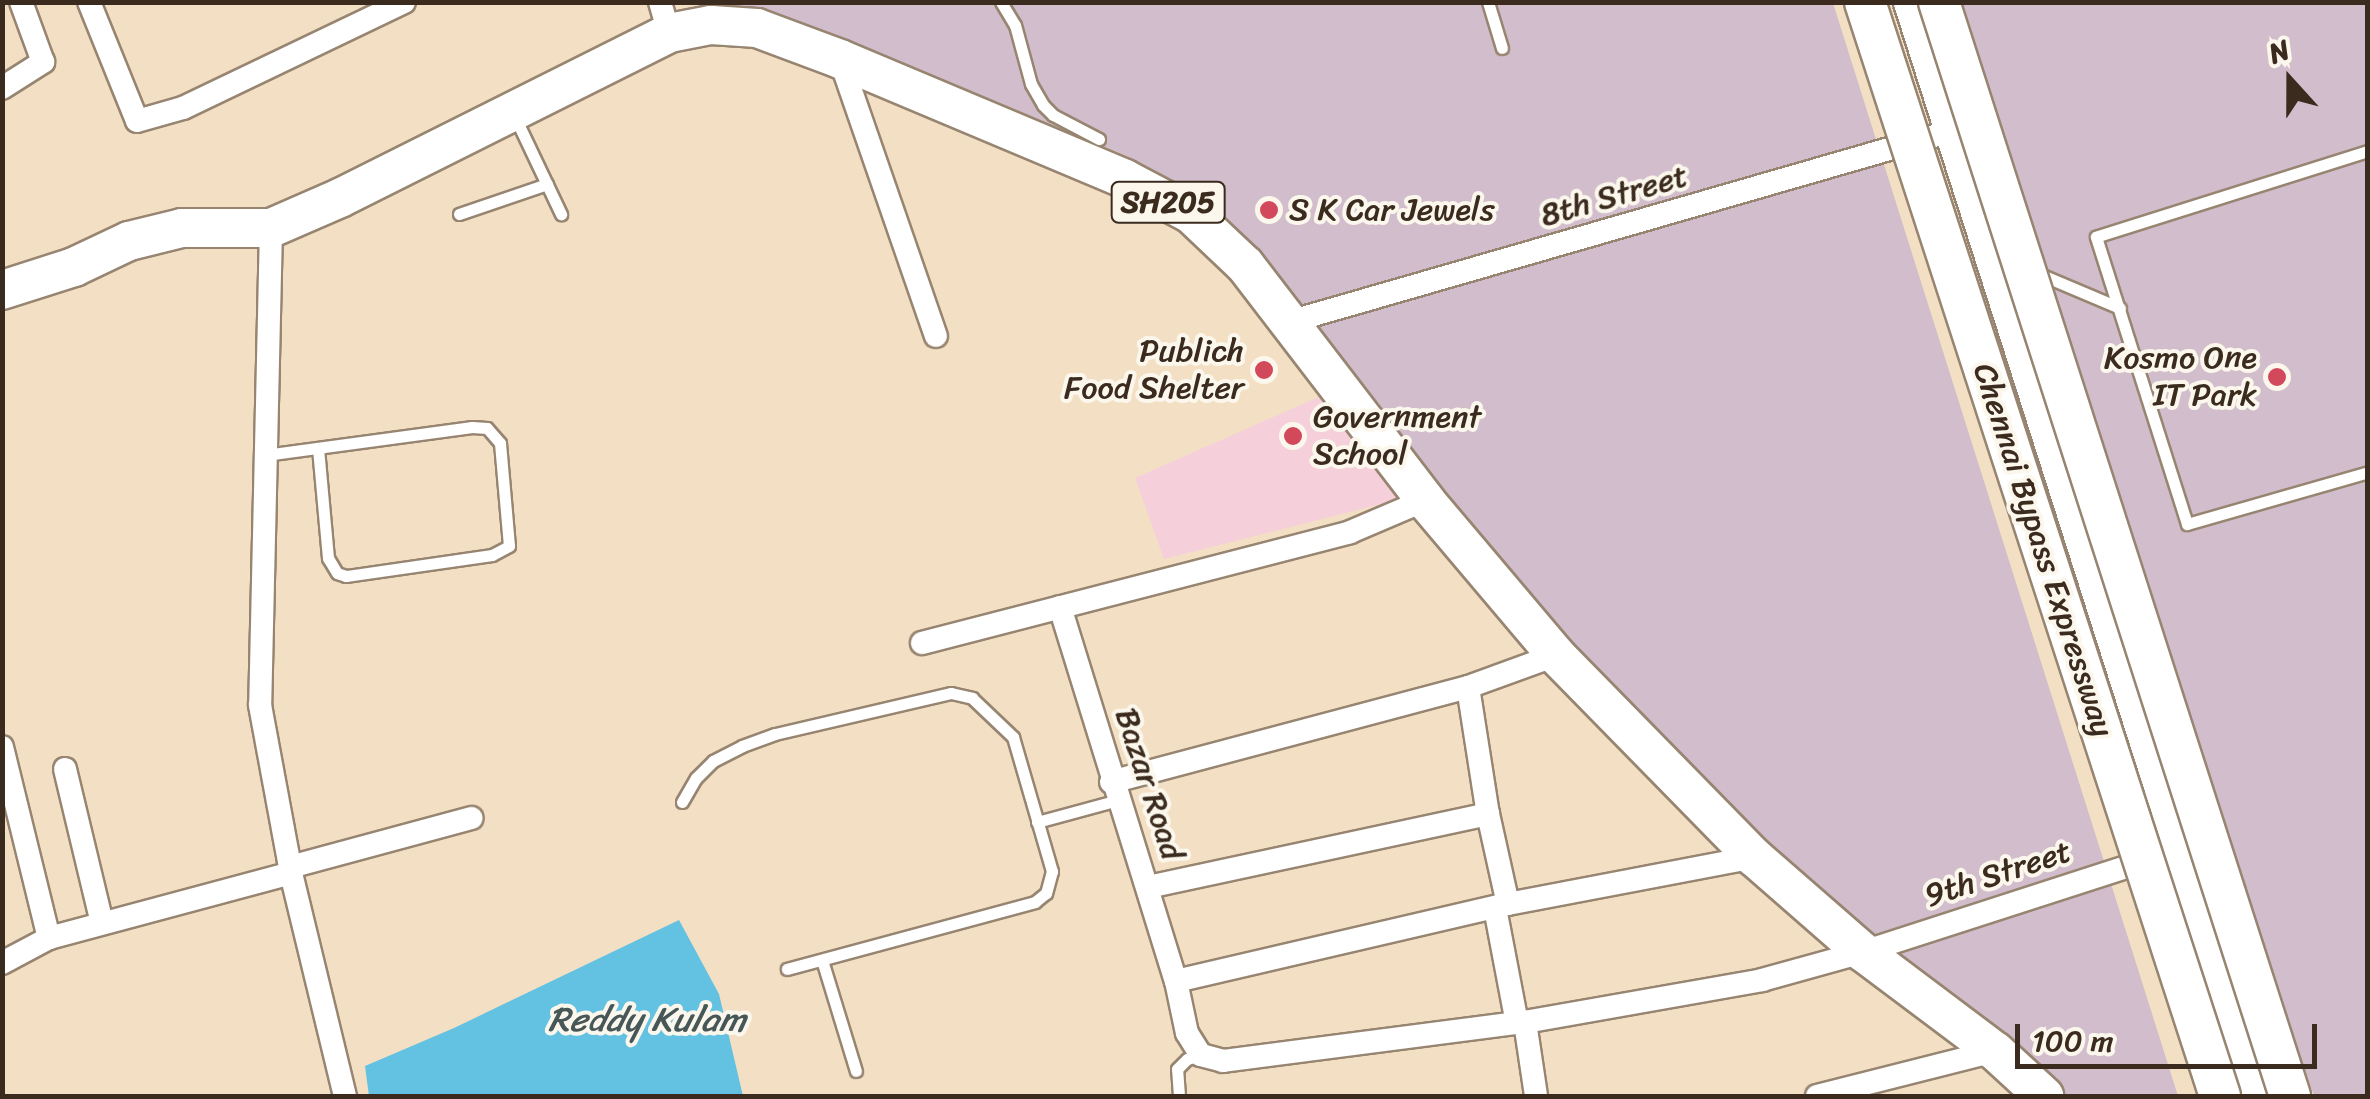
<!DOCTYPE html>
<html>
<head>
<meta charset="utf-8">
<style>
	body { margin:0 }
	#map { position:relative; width:2370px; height:1099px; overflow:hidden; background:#f3e0c4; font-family:Sriracha,sans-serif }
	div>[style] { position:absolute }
	.built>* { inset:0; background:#f5cfda }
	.industrial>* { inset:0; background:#d1bdcb }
	.water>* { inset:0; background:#63c1e1 }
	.roads { filter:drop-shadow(2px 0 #978571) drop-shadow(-2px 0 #978571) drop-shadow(0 2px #978571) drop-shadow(0 -2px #978571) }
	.service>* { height:11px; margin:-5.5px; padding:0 5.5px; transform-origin:5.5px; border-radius:5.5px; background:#fff }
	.minor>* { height:22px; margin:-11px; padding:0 11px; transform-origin:11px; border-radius:11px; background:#fff }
	.primary>* { height:38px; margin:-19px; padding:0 19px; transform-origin:19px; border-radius:19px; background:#fff }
	.bridges { filter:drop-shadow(2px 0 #978571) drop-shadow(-2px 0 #978571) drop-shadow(0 2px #978571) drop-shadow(0 -2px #978571) }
	.trunk-bridge>* { height:40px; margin:-20px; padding:0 20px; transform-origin:20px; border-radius:20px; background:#fff }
	.dots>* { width:28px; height:28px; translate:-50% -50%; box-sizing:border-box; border:5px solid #fbf7ec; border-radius:50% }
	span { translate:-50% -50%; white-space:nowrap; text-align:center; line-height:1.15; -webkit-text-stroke:8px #fbf7ec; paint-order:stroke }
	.shield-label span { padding:2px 8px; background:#fbf7ec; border:2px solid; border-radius:8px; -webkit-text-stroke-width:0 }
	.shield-label { font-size:30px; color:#3b2a1e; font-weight:700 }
	.street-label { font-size:32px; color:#3b2a1e }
	.poi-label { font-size:32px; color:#3b2a1e }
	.left { translate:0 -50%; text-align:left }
	.right { translate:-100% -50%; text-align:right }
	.water-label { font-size:35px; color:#475758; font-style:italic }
	.frame { position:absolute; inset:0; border:5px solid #3b2a1e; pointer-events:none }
	.north { position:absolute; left:2240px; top:30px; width:100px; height:100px; -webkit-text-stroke:8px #fbf7ec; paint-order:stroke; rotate:339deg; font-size:28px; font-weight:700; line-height:40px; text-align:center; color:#3b2a1e }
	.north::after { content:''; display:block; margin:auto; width:35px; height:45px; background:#3b2a1e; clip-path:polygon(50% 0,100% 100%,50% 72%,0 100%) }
	.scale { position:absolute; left:2015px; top:1024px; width:302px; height:45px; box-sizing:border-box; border:5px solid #3b2a1e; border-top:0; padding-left:12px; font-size:30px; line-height:35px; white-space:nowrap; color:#3b2a1e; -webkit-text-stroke:8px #fbf7ec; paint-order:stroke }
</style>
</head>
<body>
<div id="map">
	<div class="built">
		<i style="clip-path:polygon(1323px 395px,1405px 498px,1164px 559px,1135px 478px)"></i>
	</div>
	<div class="industrial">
		<i style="clip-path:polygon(697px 3px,1833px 3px,2178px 1096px,2064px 1096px,1810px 885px,1570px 646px,1210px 209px,1127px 156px,823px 30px,700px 10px)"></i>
		<i style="clip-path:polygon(1962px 3px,2367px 3px,2367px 1096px,2314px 1096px,2215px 808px)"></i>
	</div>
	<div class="water">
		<i style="clip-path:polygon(679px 920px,719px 994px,743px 1096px,369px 1096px,365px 1066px,454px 1028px)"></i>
	</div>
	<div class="roads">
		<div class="service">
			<i style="left:1001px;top:2px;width:27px;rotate:59deg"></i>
			<i style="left:1015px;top:25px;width:61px;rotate:74.8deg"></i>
			<i style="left:1031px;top:84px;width:24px;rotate:60deg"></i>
			<i style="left:1043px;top:105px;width:14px;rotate:45deg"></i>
			<i style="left:1053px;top:115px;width:52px;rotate:27.6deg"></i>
			<i style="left:1488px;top:2px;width:48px;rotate:73.1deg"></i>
			<i style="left:514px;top:115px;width:110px;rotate:64.6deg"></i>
			<i style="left:2368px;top:151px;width:285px;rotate:162.5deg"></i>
			<i style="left:2096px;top:237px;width:301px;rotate:72.4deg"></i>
			<i style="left:2187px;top:524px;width:188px;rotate:-16deg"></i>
			<i style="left:459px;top:214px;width:93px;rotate:-18.8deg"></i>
			<i style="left:2037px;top:273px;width:90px;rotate:22.9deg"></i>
			<i style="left:265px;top:455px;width:209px;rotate:-7.7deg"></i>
			<i style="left:472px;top:427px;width:15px;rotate:4deg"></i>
			<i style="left:487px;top:428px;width:20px;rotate:49deg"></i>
			<i style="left:500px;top:443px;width:103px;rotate:85deg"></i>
			<i style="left:509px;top:546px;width:19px;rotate:152deg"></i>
			<i style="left:492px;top:555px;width:148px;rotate:171.8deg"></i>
			<i style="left:346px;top:576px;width:9px;rotate:-162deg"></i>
			<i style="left:337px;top:573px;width:17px;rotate:-121deg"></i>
			<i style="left:328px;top:558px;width:110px;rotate:-95.2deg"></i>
			<i style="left:682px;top:802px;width:28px;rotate:-60deg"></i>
			<i style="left:696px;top:778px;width:24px;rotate:-45deg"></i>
			<i style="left:713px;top:761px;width:33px;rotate:-27deg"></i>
			<i style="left:742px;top:746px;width:35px;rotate:-20deg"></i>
			<i style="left:775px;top:734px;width:181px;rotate:-13.1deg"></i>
			<i style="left:951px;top:693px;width:22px;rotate:13deg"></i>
			<i style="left:972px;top:698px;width:57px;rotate:43.6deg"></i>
			<i style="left:1013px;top:737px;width:140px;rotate:73.8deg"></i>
			<i style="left:1052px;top:871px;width:23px;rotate:105deg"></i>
			<i style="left:1046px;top:893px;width:14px;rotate:141deg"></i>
			<i style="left:1035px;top:902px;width:257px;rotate:164.9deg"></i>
			<i style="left:1037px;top:822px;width:84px;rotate:-15.2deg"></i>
			<i style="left:822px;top:960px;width:116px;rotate:73deg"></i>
			<i style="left:1179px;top:1096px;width:27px;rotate:-94deg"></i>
			<i style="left:1177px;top:1069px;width:14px;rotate:-45deg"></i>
			<i style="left:1187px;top:1059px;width:15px;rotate:-16deg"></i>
		</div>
		<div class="minor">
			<i style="left:89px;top:2px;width:128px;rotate:68deg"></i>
			<i style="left:137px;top:121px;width:48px;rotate:-15.8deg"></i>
			<i style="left:183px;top:108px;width:245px;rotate:-25.6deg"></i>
			<i style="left:660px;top:2px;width:32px;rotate:74deg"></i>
			<i style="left:840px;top:59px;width:293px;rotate:70.9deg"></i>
			<i style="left:2px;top:88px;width:49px;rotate:-32.4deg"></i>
			<i style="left:43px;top:62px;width:64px;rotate:-110.1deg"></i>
			<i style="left:271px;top:228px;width:477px;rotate:91.3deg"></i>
			<i style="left:260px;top:705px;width:171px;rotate:79.5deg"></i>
			<i style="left:291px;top:873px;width:229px;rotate:76.4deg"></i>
			<i style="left:1289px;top:322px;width:693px;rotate:-16.08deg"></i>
			<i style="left:1060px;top:607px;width:392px;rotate:72.8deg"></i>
			<i style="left:1176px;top:981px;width:53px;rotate:78.1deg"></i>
			<i style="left:1187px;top:1033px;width:26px;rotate:58deg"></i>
			<i style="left:1201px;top:1055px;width:23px;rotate:15deg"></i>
			<i style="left:1223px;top:1061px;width:305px;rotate:-7.4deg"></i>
			<i style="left:1525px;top:1022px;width:241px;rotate:-10deg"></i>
			<i style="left:1762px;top:980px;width:105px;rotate:-15.5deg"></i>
			<i style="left:1863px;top:952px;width:334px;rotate:-17.9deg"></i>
			<i style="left:922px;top:643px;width:442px;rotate:-14.5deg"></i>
			<i style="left:1350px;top:532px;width:82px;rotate:-23.1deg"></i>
			<i style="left:1468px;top:687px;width:129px;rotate:81.1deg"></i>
			<i style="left:1488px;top:814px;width:92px;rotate:77.5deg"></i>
			<i style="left:2px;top:747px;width:197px;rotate:76.2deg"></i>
			<i style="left:65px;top:769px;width:158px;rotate:76.5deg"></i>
			<i style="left:1111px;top:782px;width:369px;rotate:-14.9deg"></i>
			<i style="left:1468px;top:687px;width:94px;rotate:-20deg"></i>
			<i style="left:290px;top:867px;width:188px;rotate:-15.1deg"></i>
			<i style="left:1148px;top:887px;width:348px;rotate:-12.1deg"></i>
			<i style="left:1495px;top:908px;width:117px;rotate:79.2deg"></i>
			<i style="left:2px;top:963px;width:53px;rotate:-28deg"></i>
			<i style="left:49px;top:938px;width:251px;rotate:-15deg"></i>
			<i style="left:1176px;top:981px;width:341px;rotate:-13.1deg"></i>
			<i style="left:1508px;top:904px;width:250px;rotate:-10.8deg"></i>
			<i style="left:1525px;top:1022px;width:75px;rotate:81.5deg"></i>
			<i style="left:1817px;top:1096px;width:184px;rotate:-14.2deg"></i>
		</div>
		<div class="primary">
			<i style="left:1913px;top:2px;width:1148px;rotate:72.31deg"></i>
			<i style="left:2px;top:290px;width:76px;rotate:-17.7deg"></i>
			<i style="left:74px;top:267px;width:61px;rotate:-25.3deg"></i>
			<i style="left:129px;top:241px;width:55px;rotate:-13.8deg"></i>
			<i style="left:182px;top:228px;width:89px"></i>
			<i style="left:271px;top:228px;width:75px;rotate:-23.5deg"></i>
			<i style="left:340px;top:198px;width:368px;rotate:-26.6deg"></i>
			<i style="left:669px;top:33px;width:43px;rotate:-10.8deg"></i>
			<i style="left:711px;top:25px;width:46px;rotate:3.7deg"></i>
			<i style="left:757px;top:28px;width:89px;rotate:20.5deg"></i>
			<i style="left:840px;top:59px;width:309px;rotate:22.8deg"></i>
			<i style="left:1125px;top:179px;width:75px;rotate:27.9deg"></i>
			<i style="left:1191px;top:214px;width:74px;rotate:43.4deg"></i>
			<i style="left:1245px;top:265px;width:296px;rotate:52.5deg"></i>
			<i style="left:1425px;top:500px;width:203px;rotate:49.8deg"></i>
			<i style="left:1556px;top:655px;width:283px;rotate:45.6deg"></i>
			<i style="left:1754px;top:857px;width:145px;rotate:41.1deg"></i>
			<i style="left:1863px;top:952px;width:165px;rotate:36.9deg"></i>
			<i style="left:1995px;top:1051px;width:67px;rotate:42.6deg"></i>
		</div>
	</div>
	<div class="bridges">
		<div class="trunk-bridge">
			<i style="left:1865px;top:2px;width:1150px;rotate:72.02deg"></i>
			<i style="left:1939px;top:2px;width:1149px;rotate:72.21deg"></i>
		</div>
	</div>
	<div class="dots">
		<i style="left:1269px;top:210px;background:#d1495b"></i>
		<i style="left:1264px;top:370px;background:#d1495b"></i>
		<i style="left:2277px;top:377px;background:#d1495b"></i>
		<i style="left:1293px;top:436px;background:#d1495b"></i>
	</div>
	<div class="shield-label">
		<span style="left:1168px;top:202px">SH205</span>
	</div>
	<div class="street-label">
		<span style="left:1614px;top:196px;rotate:-16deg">8th Street</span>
		<span style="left:2043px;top:550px;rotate:72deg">Chennai Bypass Expressway</span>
		<span style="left:1149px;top:784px;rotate:72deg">Bazar Road</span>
		<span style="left:1998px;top:874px;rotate:-18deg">9th Street</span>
	</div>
	<div class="poi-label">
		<span class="left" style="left:1289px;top:210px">S K Car Jewels</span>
		<span class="right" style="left:1244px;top:370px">Publich<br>Food Shelter</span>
		<span class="right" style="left:2257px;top:377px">Kosmo One<br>IT Park</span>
		<span class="left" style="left:1313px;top:436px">Government<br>School</span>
	</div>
	<div class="water-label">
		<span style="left:647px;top:1019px">Reddy Kulam</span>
	</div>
	<div class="frame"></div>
	<div class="north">N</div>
	<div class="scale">100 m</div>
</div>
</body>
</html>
